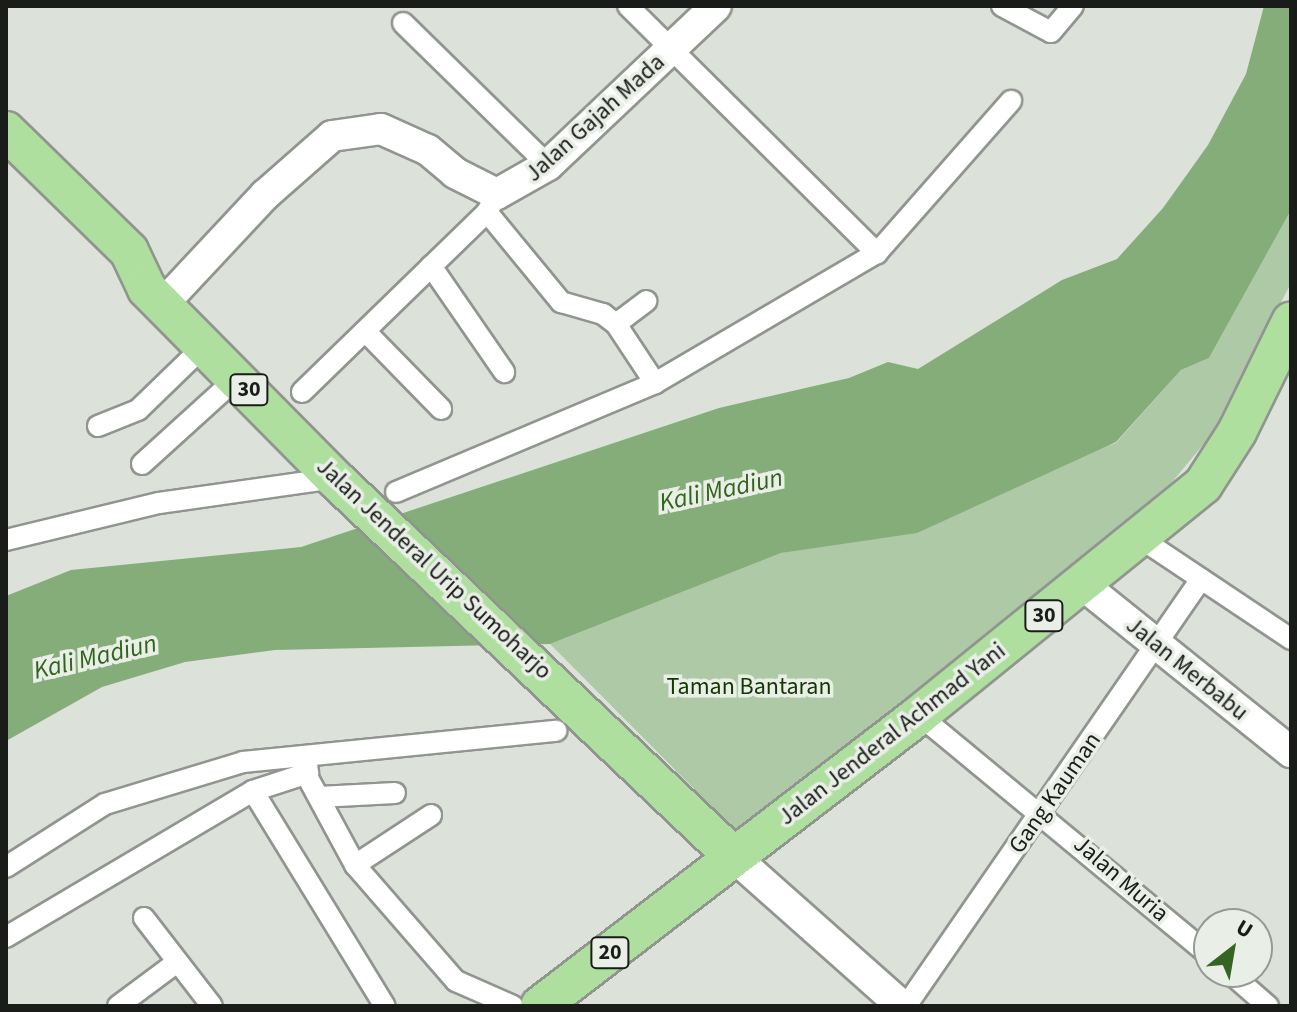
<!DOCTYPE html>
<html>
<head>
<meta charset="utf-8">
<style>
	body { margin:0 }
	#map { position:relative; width:1297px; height:1012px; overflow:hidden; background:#dce1da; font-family:"Source Sans 3",sans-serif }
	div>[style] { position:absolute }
	.green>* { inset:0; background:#adc9a5 }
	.water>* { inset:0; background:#85ad79 }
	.roads { filter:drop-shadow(2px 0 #91958f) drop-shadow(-2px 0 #91958f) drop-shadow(0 2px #91958f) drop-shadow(0 -2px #91958f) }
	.street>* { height:20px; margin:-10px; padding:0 10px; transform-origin:10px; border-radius:10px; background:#fff }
	.secondary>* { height:30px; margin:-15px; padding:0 15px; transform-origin:15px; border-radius:15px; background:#fff }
	.highway>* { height:38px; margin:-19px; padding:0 19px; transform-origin:19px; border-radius:19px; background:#afdf9f }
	span { translate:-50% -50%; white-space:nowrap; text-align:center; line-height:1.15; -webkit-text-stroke:7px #e9eee7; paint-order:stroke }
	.shield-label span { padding:2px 6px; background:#e9eee7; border:2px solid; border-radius:6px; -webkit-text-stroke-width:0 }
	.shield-label { font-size:22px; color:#1a1c19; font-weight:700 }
	.street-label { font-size:24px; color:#1a1c19 }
	.park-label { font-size:24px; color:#113800 }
	.water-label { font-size:26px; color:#31641d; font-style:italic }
	.frame { position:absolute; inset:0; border:8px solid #1a1c19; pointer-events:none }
	.north { position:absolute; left:1193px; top:908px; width:80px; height:80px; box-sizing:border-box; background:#e9eee7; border:2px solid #969a95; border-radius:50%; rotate:31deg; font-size:22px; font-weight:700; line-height:32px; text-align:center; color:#1a1c19 }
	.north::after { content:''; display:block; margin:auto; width:28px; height:36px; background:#356423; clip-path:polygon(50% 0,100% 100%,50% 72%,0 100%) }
</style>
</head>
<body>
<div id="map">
	<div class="green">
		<i style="clip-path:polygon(1291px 210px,1291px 283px,1212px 434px,1172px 482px,741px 836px,550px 644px,781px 553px,824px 545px,1116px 443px,1181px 370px,1209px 358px)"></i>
	</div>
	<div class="water">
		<i style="clip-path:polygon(1264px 6px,1291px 6px,1291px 210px,1209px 358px,1181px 370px,1116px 442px,917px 533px,781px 553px,550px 644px,275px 650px,185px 662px,102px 687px,6px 741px,6px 596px,71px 570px,301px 547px,719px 408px,849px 378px,888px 362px,918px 369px,1062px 280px,1117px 259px,1163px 208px,1208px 145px,1246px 74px)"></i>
	</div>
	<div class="roads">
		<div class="street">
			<i style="left:628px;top:6px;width:351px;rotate:44.8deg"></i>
			<i style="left:1002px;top:6px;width:55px;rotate:28deg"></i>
			<i style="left:1051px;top:32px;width:34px;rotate:-50deg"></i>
			<i style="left:403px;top:23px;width:203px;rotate:44.4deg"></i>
			<i style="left:487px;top:212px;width:117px;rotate:50.6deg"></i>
			<i style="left:561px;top:302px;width:44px;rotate:15.9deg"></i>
			<i style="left:603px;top:314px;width:16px;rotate:38deg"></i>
			<i style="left:616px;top:324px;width:71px;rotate:56.5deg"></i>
			<i style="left:431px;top:266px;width:129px;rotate:55.4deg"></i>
			<i style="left:616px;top:324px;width:38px;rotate:-37deg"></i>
			<i style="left:365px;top:331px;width:109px;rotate:45.7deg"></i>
			<i style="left:302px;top:392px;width:258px;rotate:-44.2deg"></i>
			<i style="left:487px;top:212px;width:21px;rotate:-61deg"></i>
			<i style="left:98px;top:426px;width:43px;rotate:-21.8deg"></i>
			<i style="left:138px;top:410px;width:92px;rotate:-44.1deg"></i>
			<i style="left:142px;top:464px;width:128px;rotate:-42.2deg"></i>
			<i style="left:396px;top:492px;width:281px;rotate:-22.8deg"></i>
			<i style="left:655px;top:383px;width:257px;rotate:-30.4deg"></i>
			<i style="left:877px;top:253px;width:203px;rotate:-48.6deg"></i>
			<i style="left:1140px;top:538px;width:182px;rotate:33.8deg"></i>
			<i style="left:6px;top:540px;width:157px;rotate:-13.6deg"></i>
			<i style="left:159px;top:503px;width:177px;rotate:-8.1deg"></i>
			<i style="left:919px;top:715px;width:376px;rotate:39.6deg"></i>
			<i style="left:307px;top:762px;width:16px;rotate:86deg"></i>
			<i style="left:308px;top:778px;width:99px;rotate:61.6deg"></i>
			<i style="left:355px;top:865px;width:154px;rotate:49deg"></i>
			<i style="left:456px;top:981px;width:62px;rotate:23.7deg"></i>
			<i style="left:253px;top:791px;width:252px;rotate:58.5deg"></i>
			<i style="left:319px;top:797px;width:76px;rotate:-3deg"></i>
			<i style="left:355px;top:865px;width:91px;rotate:-33.3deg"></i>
			<i style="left:6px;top:867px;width:117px;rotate:-32.5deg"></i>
			<i style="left:105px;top:804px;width:144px;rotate:-16.9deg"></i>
			<i style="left:243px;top:762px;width:315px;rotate:-5.7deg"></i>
			<i style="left:144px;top:918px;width:111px;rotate:52.3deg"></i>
			<i style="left:6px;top:937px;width:287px;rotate:-30.6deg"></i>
			<i style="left:253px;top:791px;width:58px;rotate:-18.1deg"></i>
			<i style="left:1229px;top:972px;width:52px;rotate:41.1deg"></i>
			<i style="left:118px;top:1006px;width:72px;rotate:-36.6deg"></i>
			<i style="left:906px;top:1006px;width:519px;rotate:-55.36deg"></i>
		</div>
		<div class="secondary">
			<i style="left:162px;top:305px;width:151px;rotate:-46.9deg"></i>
			<i style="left:265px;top:195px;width:89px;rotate:-41.4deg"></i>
			<i style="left:332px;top:136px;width:49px;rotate:-8.1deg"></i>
			<i style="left:381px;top:129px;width:51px;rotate:24.1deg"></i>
			<i style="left:428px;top:150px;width:35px;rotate:40deg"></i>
			<i style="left:455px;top:173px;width:47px;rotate:26.6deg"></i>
			<i style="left:497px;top:194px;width:59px;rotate:-29.6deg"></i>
			<i style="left:548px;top:165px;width:231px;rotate:-43.4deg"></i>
			<i style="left:1083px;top:585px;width:267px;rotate:38.8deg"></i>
			<i style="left:733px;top:856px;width:226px;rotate:41.6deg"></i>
		</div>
		<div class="highway">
			<i style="left:6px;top:131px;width:172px;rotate:44.3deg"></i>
			<i style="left:129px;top:251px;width:42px;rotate:64.7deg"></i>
			<i style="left:147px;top:289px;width:266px;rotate:45.3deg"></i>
			<i style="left:334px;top:478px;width:550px;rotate:43.45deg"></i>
			<i style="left:540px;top:1006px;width:478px;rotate:-37.5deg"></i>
			<i style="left:919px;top:715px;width:365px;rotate:-39deg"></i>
			<i style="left:1203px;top:485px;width:63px;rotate:-57.3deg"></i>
			<i style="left:1237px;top:432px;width:123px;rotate:-63.9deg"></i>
		</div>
	</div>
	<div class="shield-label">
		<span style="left:249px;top:390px">30</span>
		<span style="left:1044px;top:616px">30</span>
		<span style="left:610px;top:953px">20</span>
	</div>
	<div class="street-label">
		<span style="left:595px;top:118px;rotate:-42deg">Jalan Gajah Mada</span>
		<span style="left:434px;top:569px;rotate:43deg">Jalan Jenderal Urip Sumoharjo</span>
		<span style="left:1187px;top:669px;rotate:39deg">Jalan Merbabu</span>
		<span style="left:892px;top:734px;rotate:-38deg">Jalan Jenderal Achmad Yani</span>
		<span style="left:1055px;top:793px;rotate:-55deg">Gang Kauman</span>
		<span style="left:1121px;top:879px;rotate:41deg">Jalan Muria</span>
	</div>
	<div class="park-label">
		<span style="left:749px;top:687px">Taman Bantaran</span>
	</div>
	<div class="water-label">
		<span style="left:721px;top:490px;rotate:-12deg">Kali Madiun</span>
		<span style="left:95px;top:657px;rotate:-13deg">Kali Madiun</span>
	</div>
	<div class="frame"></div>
	<div class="north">U</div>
</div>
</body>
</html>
